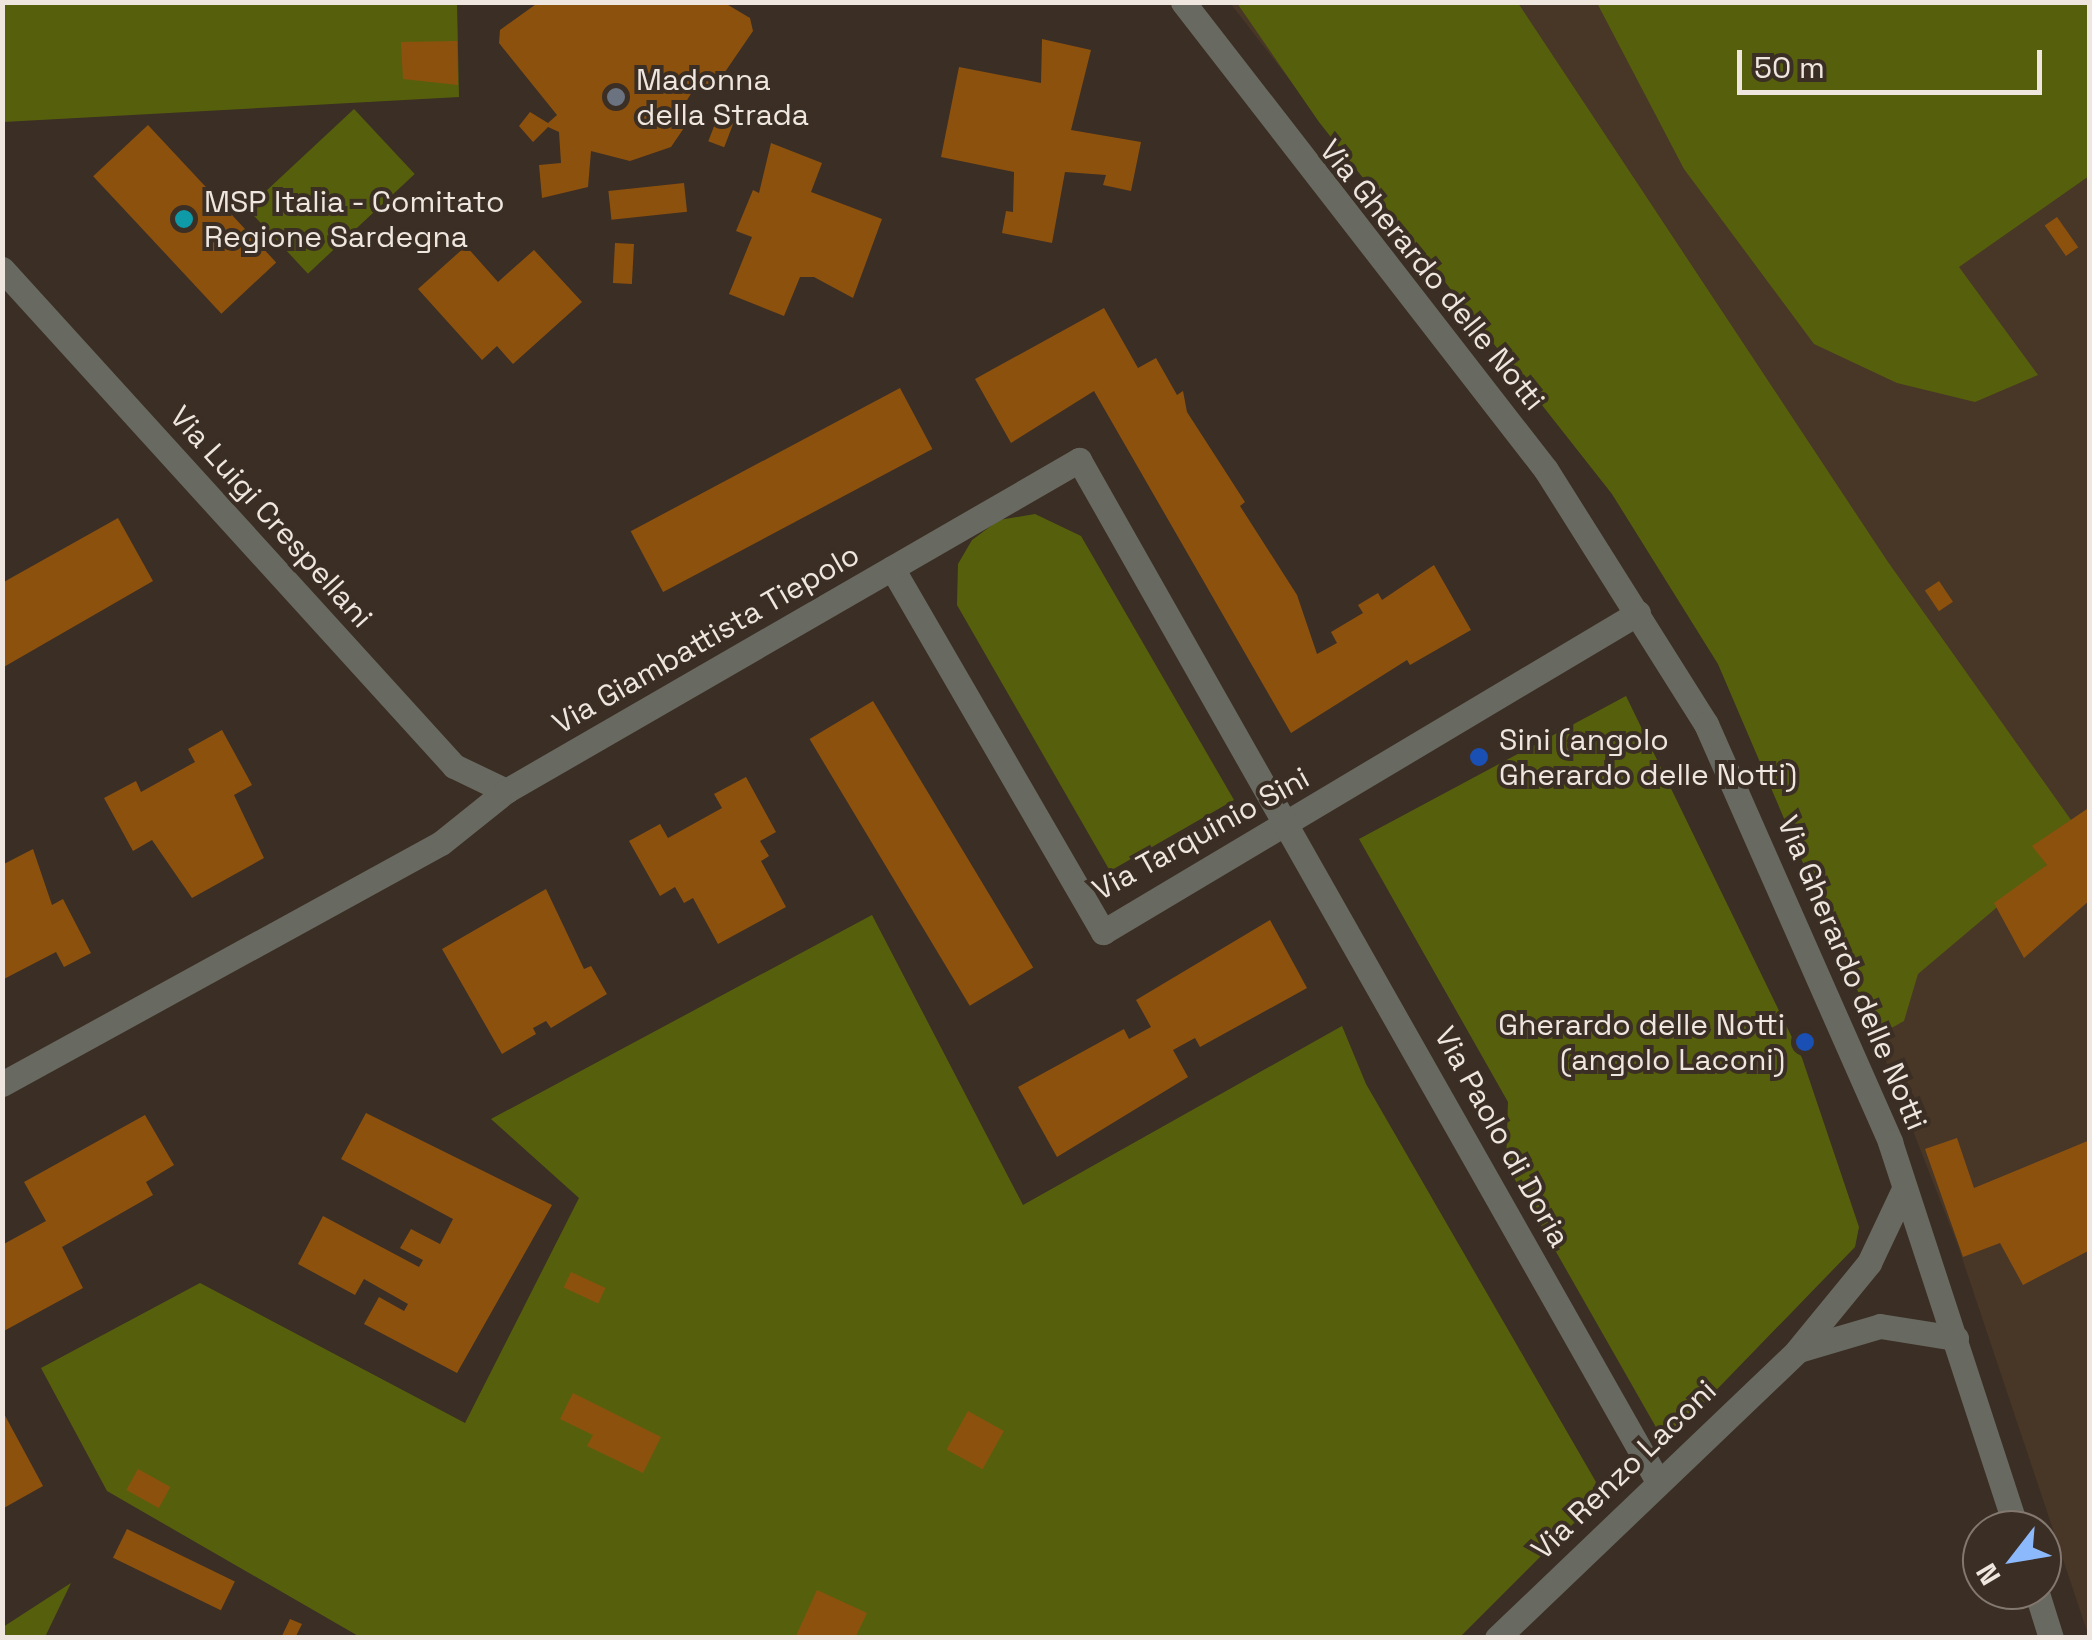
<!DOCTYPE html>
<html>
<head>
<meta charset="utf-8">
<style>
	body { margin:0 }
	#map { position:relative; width:2092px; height:1640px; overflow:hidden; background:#3b2e24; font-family:"Space Grotesk",sans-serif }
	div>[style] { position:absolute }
	.built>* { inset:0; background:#483627 }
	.green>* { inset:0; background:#56600c; transform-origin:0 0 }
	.building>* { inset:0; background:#8d510e; transform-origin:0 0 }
	.minor>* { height:25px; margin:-12.5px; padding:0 12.5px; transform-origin:12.5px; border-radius:12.5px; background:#686961 }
	.tertiary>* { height:25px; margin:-12.5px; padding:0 12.5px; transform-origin:12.5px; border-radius:12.5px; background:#686961 }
	.dots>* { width:28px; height:28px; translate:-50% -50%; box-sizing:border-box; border:5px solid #3b2e24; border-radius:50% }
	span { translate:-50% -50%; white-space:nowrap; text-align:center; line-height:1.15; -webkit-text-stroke:8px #3b2e24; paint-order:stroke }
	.poi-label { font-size:30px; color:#eee6df }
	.left { translate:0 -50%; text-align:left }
	.right { translate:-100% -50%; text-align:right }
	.street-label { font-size:30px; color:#eee6df }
	.frame { position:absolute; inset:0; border:5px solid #eee6df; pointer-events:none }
	.north { position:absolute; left:1962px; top:1510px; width:100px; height:100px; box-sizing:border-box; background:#3b2e24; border:2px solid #83786f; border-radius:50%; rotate:239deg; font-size:28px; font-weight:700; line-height:40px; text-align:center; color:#eee6df }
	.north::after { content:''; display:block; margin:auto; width:35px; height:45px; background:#8cb9fc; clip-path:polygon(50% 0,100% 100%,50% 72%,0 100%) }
	.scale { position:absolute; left:1737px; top:50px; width:305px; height:45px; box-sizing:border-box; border:5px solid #eee6df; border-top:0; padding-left:12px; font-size:30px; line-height:35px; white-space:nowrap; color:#eee6df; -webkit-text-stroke:8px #3b2e24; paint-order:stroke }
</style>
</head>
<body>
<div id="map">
	<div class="built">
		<i style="clip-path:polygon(1230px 3px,2089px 3px,2089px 1637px,1958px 1246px,1824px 903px,1718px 664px,1612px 494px)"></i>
	</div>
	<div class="green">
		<i style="clip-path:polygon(3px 3px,457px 3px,459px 97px,3px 122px)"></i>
		<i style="clip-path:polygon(1237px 3px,1518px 3px,1888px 562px,2071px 820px,2033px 846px,2047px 865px,1918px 974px,1904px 1021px,1877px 1036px,1718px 664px,1612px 494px,1319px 122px)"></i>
		<i style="clip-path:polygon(1597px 3px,2089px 3px,2089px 176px,1959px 267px,2038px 375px,1975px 402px,1897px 383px,1814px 344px,1684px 169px)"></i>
		<i style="left:354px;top:109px;width:89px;height:146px;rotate:47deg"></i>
		<i style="clip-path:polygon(1035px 514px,1081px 536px,1234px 800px,1110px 871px,957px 605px,958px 564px,972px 540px,999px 520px)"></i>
		<i style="clip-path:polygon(1626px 696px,1802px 1058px,1859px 1227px,1855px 1247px,1665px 1443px,1506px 1164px,1508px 1102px,1359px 839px)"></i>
		<i style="clip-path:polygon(872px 915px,1023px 1205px,1342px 1026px,1366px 1084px,1596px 1482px,1581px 1516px,1460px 1637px,360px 1637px,107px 1491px,41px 1368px,200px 1283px,465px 1423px,579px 1198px,491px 1119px)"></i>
		<i style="clip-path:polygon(71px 1583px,45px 1637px,3px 1637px,3px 1627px)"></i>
	</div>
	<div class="building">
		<i style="clip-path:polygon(539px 2px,723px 2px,750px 18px,753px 31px,714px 88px,697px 84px,684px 105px,688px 122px,671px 147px,630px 161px,591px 151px,588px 187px,542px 198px,539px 165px,561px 163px,559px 132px,548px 127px,533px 142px,519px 126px,530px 112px,548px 123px,557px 115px,499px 43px,500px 30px)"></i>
		<i style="clip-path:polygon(1042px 39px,1091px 50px,1071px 130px,1141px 142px,1131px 191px,1103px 185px,1106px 175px,1065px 172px,1052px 243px,1002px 233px,1006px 211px,1013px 212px,1014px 172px,941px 157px,959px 67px,1041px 83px)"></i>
		<i style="clip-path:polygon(457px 41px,458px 85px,403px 79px,401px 42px)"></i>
		<i style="left:723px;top:103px;width:17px;height:41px;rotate:21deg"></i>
		<i style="left:148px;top:125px;width:188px;height:75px;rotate:47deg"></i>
		<i style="clip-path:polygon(771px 143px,822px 163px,811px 192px,882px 219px,853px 298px,814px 277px,800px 277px,784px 316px,729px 294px,752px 237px,736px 231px,753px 190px,759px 193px)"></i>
		<i style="left:684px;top:183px;width:29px;height:76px;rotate:84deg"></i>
		<i style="left:2057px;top:217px;width:37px;height:15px;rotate:55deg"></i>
		<i style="left:615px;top:243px;width:19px;height:40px;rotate:3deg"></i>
		<i style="clip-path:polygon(466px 246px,498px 282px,534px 250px,582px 302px,513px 364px,497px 346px,482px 360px,418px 289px)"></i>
		<i style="clip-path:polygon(1104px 308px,1138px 368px,1156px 358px,1177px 395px,1183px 391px,1187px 412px,1245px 502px,1240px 506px,1297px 595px,1317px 654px,1337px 643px,1331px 632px,1363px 613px,1358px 605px,1378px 593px,1382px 600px,1434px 565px,1471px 630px,1410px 665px,1407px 660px,1291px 733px,1094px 391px,1011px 443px,975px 379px)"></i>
		<i style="left:900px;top:388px;width:69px;height:305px;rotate:62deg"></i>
		<i style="clip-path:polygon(118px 518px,153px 581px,2px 668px,2px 583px)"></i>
		<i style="left:1939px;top:581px;width:25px;height:17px;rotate:56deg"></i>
		<i style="left:873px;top:701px;width:311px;height:74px;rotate:59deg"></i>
		<i style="clip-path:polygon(222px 730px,252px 785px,234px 795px,264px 858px,192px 898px,152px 840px,133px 851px,104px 798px,136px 781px,141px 792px,195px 762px,188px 749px)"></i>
		<i style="clip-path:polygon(746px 777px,776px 832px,760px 841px,769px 856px,761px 861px,786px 907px,718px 944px,693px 898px,684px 903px,675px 887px,660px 896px,629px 841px,660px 824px,668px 838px,722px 808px,714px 794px)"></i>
		<i style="clip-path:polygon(2090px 807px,2090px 900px,2024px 958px,1994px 903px,2047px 865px,2032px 846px)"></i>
		<i style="clip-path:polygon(33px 849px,52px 905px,63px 899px,91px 953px,64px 967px,56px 952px,2px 980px,2px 865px)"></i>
		<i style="clip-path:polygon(546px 889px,584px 969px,591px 966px,607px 994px,551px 1028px,546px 1021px,533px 1028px,536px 1034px,502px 1054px,442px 949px)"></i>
		<i style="clip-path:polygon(1270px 920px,1307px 988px,1200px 1047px,1195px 1038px,1173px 1050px,1188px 1077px,1057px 1157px,1018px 1087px,1124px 1029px,1129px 1039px,1151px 1027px,1136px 1000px)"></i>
		<i style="clip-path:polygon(366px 1113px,552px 1205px,457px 1373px,364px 1324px,379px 1297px,404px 1311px,408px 1304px,364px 1279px,355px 1295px,298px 1264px,323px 1216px,419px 1267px,423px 1260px,400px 1248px,411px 1229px,440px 1244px,453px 1219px,341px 1159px)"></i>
		<i style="clip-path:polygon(145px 1115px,174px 1165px,146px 1182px,153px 1195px,62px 1247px,83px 1288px,2px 1332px,2px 1245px,46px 1221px,24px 1182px)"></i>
		<i style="clip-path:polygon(1957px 1138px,1974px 1188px,2090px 1140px,2090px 1250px,2023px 1285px,2000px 1243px,1963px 1257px,1925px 1149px)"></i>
		<i style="left:571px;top:1272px;width:38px;height:17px;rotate:25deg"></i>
		<i style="clip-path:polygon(573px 1393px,661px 1437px,643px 1473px,587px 1446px,593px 1435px,560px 1419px)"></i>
		<i style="clip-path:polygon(2px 1410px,43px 1486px,2px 1509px)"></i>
		<i style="left:968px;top:1411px;width:41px;height:44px;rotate:29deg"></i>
		<i style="left:138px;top:1469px;width:37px;height:24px;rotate:29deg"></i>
		<i style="left:127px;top:1529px;width:120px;height:32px;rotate:26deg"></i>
		<i style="clip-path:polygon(817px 1590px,867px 1613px,855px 1638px,795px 1638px)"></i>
		<i style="clip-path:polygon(290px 1619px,302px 1624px,295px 1638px,281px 1638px)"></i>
	</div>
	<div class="minor">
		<i style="left:2px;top:269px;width:672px;rotate:47.71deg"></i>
		<i style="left:454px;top:766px;width:58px;rotate:25.7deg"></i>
		<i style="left:892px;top:568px;width:421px;rotate:59.9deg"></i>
		<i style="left:1103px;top:932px;width:623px;rotate:-30.81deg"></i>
		<i style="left:2px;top:1084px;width:501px;rotate:-28.77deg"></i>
		<i style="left:441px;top:843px;width:83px;rotate:-38.7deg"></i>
		<i style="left:506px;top:791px;width:662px;rotate:-30.01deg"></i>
		<i style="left:1079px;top:460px;width:1172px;rotate:60.46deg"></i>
		<i style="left:1802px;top:1349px;width:81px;rotate:-16.4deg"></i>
		<i style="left:1880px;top:1326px;width:77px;rotate:9deg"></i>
		<i style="left:1497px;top:1638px;width:415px;rotate:-43.7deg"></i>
		<i style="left:1797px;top:1351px;width:114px;rotate:-50.7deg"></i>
		<i style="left:1869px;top:1263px;width:82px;rotate:-64.7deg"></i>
	</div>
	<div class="tertiary">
		<i style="left:1183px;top:2px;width:592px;rotate:52.2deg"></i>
		<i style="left:1546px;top:470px;width:300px;rotate:57.8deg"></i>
		<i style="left:1706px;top:724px;width:457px;rotate:66.2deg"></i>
		<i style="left:1890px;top:1142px;width:408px;rotate:71.9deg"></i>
		<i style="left:2036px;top:1590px;width:50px;rotate:72.6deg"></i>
	</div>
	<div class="dots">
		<i style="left:616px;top:97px;background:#6b7280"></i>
		<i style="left:184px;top:219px;background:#0f9aa8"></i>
		<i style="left:1479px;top:757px;background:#1a4fb4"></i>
		<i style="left:1805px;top:1042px;background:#1a4fb4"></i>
	</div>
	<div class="poi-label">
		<span class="left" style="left:636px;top:97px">Madonna<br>della Strada</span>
		<span class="left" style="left:204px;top:219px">MSP Italia - Comitato<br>Regione Sardegna</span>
		<span class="left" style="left:1499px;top:757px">Sini (angolo<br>Gherardo delle Notti)</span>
		<span class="right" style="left:1785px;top:1042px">Gherardo delle Notti<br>(angolo Laconi)</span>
	</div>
	<div class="street-label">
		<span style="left:1432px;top:275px;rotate:51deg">Via Gherardo delle Notti</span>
		<span style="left:271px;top:517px;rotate:48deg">Via Luigi Crespellani</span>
		<span style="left:706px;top:639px;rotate:-30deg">Via Giambattista Tiepolo</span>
		<span style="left:1201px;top:834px;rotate:-29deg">Via Tarquinio Sini</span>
		<span style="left:1852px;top:973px;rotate:67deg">Via Gherardo delle Notti</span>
		<span style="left:1502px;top:1137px;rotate:61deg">Via Paolo di Doria</span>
		<span style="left:1624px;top:1470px;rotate:-44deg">Via Renzo Laconi</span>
	</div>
	<div class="frame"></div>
	<div class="north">N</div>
	<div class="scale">50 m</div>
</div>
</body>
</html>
